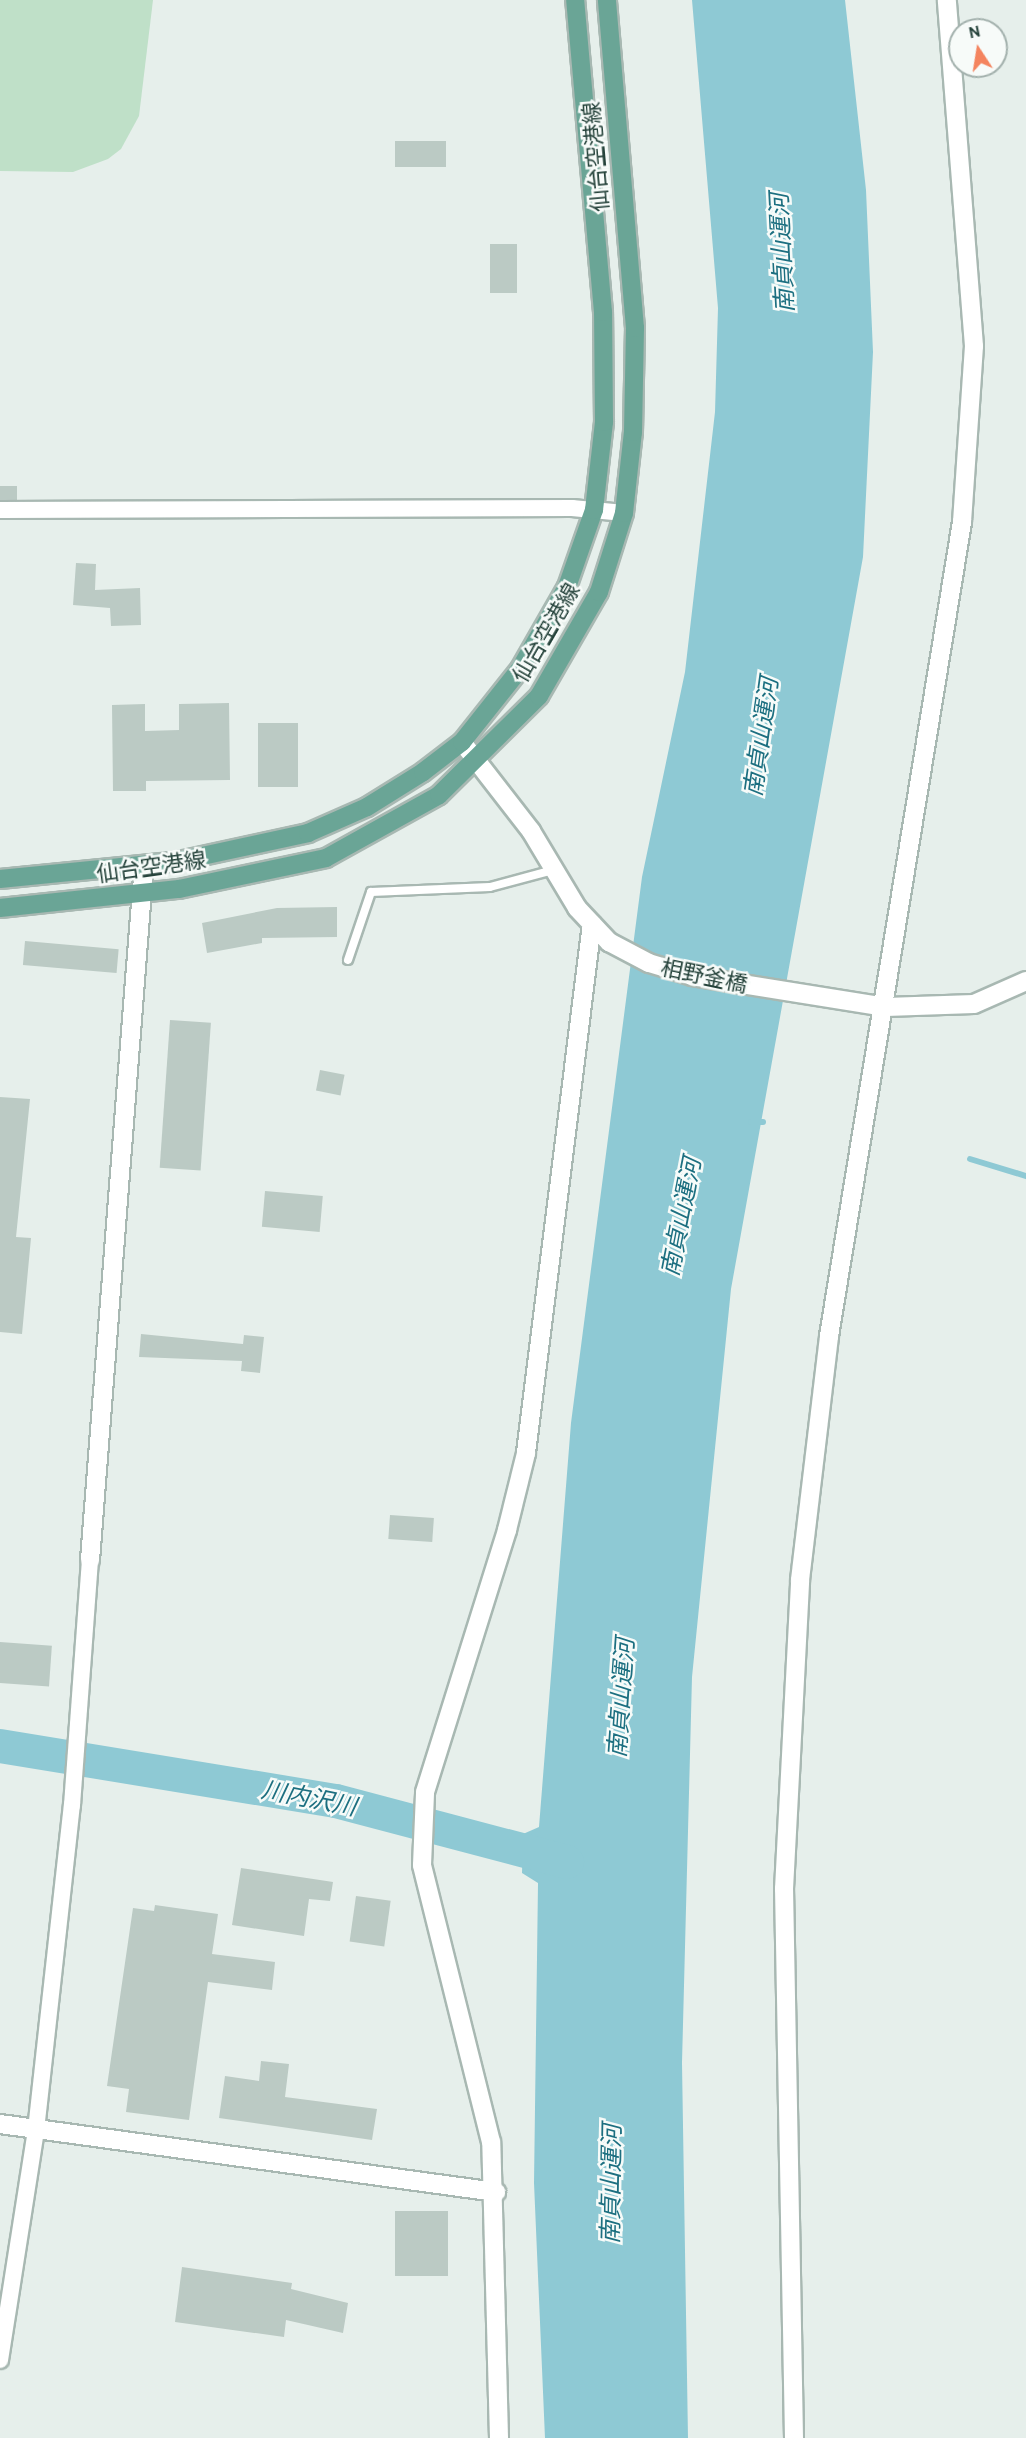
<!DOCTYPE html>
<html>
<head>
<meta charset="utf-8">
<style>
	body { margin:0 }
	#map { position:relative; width:1026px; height:2438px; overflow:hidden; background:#e6efeb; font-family:Cabin,"Noto Sans JP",sans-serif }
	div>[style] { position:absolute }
	.green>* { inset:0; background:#bfe0c8 }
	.water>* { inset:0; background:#8ec9d4 }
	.stream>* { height:6px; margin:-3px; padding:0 3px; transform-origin:3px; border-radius:3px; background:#8ec9d4 }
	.river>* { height:34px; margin:-17px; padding:0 17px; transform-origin:17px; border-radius:17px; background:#8ec9d4 }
	.building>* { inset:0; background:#bbcac4; transform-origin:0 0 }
	.roads { filter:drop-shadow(2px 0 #a8b8b2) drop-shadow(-2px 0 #a8b8b2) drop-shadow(0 2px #a8b8b2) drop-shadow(0 -2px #a8b8b2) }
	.lane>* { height:8px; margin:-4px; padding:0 4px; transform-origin:4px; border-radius:4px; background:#fff }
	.street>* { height:16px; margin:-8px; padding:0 8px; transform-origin:8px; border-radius:8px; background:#fff }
	.secondary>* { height:18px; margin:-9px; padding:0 9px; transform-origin:9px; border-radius:9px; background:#fff }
	.primary>* { height:18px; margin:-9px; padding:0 9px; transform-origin:9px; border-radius:9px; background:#6aa596 }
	span { translate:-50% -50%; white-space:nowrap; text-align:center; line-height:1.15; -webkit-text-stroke:5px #f7fbf9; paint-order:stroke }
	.street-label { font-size:22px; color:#24423a }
	.water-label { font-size:24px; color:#1c6f80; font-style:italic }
	.north { position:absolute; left:948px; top:18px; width:60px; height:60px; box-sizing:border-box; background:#f7fbf9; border:2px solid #a3b1ad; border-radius:50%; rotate:348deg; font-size:16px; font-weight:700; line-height:24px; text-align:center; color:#24423a }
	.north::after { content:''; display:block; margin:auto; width:21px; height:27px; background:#f4845f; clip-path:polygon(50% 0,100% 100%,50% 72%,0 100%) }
</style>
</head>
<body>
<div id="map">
	<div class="green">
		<i style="clip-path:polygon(0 0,153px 0,139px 116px,121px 149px,108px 159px,73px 172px,0 171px)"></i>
	</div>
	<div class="water">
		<i style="clip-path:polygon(692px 0,845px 0,866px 190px,873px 352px,863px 557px,731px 1289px,692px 1677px,682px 2063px,688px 2438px,545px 2438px,534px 2183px,538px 1883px,522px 1873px,523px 1834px,539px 1827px,571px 1423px,642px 877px,685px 672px,715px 412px,718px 308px)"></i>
	</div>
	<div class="stream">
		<i style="left:751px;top:1122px;width:12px"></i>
		<i style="left:970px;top:1159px;width:59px;rotate:16.9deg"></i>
	</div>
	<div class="river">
		<i style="left:0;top:1746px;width:340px;rotate:9.3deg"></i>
		<i style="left:336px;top:1801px;width:239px;rotate:14.8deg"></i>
	</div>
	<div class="building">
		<i style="left:395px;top:141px;width:51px;height:26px"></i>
		<i style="left:490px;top:244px;width:27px;height:49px"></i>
		<i style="left:0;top:486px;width:17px;height:14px"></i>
		<i style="clip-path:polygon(76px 563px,96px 564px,95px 590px,140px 588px,141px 625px,111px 626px,110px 608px,73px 605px)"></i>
		<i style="clip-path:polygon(229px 703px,230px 780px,146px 781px,146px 791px,113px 791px,112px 705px,145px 704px,145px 731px,179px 730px,179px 704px)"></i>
		<i style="left:258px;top:723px;width:40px;height:64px"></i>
		<i style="clip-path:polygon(337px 907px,337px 937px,262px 938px,262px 943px,207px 953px,202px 923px,277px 908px)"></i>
		<i style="left:25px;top:941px;width:94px;height:24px;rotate:5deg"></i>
		<i style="left:170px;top:1020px;width:41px;height:148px;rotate:4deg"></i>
		<i style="left:320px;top:1070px;width:25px;height:21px;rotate:11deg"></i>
		<i style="clip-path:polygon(0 1097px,30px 1099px,16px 1237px,31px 1238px,22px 1334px,0 1332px)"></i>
		<i style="left:265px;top:1191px;width:58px;height:36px;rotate:5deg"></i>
		<i style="clip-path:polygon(141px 1334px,243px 1344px,244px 1335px,264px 1337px,260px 1373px,241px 1371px,242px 1361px,139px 1357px)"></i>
		<i style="left:390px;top:1515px;width:44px;height:24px;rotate:4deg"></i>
		<i style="left:0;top:1642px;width:52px;height:41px;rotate:4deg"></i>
		<i style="clip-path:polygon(241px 1868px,333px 1882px,330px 1901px,309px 1899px,304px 1936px,232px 1925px)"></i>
		<i style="left:356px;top:1896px;width:35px;height:46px;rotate:8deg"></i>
		<i style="clip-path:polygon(155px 1905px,218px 1914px,212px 1954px,275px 1962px,272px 1990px,208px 1982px,189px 2120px,126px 2112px,129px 2089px,107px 2086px,133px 1908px,154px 1911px)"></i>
		<i style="clip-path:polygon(261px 2061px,289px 2064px,285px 2097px,377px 2109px,372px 2140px,219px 2118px,225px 2076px,259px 2081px)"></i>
		<i style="left:395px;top:2211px;width:53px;height:65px"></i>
		<i style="clip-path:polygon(182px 2267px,292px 2283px,291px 2289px,348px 2303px,343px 2333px,286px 2320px,284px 2337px,175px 2322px)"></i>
	</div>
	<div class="roads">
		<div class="lane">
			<i style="left:348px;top:960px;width:72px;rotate:-71.3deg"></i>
			<i style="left:371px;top:892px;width:119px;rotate:-2.4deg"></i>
			<i style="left:490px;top:887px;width:65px;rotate:-15.1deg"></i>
		</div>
		<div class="street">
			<i style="left:0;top:510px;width:572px;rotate:-0.2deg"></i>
			<i style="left:572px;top:508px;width:52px;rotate:5.5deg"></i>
			<i style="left:0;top:2360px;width:233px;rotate:-81.1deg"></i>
			<i style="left:36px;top:2130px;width:327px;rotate:-83.7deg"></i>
			<i style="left:72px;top:1805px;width:246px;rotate:-85.8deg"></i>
		</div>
		<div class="secondary">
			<i style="left:462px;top:742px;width:113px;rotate:52.2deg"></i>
			<i style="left:531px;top:831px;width:90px;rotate:59.1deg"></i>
			<i style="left:577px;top:908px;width:47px;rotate:46.7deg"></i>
			<i style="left:609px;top:942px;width:45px;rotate:27.7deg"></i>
			<i style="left:649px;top:963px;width:45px;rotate:16.8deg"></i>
			<i style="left:692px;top:976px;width:196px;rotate:9.1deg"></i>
			<i style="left:886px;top:1007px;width:88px;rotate:-2deg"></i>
			<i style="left:974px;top:1004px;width:57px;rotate:-23.9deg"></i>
			<i style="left:90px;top:1560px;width:697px;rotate:-85.56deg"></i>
			<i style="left:0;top:2124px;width:501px;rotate:7.81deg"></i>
			<i style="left:499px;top:2438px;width:296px;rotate:-91.5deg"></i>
			<i style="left:491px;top:2142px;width:285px;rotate:-104deg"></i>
			<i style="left:422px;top:1865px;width:73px;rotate:-87.6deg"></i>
			<i style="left:425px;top:1792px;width:275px;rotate:-72.6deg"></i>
			<i style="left:507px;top:1530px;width:79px;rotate:-76.1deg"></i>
			<i style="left:526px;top:1453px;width:533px;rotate:-82.89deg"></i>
			<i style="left:794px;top:2438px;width:549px;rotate:-91.04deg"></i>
			<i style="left:784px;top:1889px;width:309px;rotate:-87deg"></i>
			<i style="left:800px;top:1580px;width:246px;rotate:-83.2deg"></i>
			<i style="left:829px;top:1336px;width:825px;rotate:-80.72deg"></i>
			<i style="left:962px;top:522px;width:176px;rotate:-86.1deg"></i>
			<i style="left:974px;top:346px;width:347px;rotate:-94.5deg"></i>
		</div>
		<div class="primary">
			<i style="left:0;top:879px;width:180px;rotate:-5.7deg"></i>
			<i style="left:179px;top:861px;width:132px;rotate:-12.2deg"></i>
			<i style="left:308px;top:833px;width:64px;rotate:-23.8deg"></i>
			<i style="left:367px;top:807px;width:66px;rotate:-32deg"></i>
			<i style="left:423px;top:772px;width:49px;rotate:-37.6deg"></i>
			<i style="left:462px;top:742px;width:93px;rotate:-51.5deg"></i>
			<i style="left:520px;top:669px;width:95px;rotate:-60.2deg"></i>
			<i style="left:567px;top:587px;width:82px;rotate:-70.7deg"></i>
			<i style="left:594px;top:510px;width:89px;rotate:-83.5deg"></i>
			<i style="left:604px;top:422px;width:110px;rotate:-90.5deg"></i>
			<i style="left:603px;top:312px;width:313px;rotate:-95.1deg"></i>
			<i style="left:0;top:908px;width:180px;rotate:-6.1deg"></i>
			<i style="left:179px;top:889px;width:150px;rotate:-11.9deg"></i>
			<i style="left:326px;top:858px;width:129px;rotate:-29.1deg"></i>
			<i style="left:439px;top:795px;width:141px;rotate:-44.7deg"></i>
			<i style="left:539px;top:696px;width:120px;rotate:-60deg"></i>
			<i style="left:599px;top:592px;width:83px;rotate:-72.4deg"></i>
			<i style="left:624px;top:513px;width:81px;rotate:-83.7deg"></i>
			<i style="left:633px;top:432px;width:104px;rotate:-88.9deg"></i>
			<i style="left:635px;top:328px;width:329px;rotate:-94.9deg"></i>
		</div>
	</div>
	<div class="street-label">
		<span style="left:596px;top:157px;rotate:-95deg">仙台空港線</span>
		<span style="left:546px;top:633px;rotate:-60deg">仙台空港線</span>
		<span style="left:151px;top:867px;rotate:-8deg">仙台空港線</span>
		<span style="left:704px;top:976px;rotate:12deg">相野釜橋</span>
	</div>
	<div class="water-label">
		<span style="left:782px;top:253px;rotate:-93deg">南貞山運河</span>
		<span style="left:761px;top:737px;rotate:-82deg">南貞山運河</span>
		<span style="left:681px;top:1217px;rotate:-79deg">南貞山運河</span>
		<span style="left:621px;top:1698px;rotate:-86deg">南貞山運河</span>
		<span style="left:309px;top:1798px;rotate:11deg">川内沢川</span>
		<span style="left:611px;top:2184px;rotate:-89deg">南貞山運河</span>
	</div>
	<div class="north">N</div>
</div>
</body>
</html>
